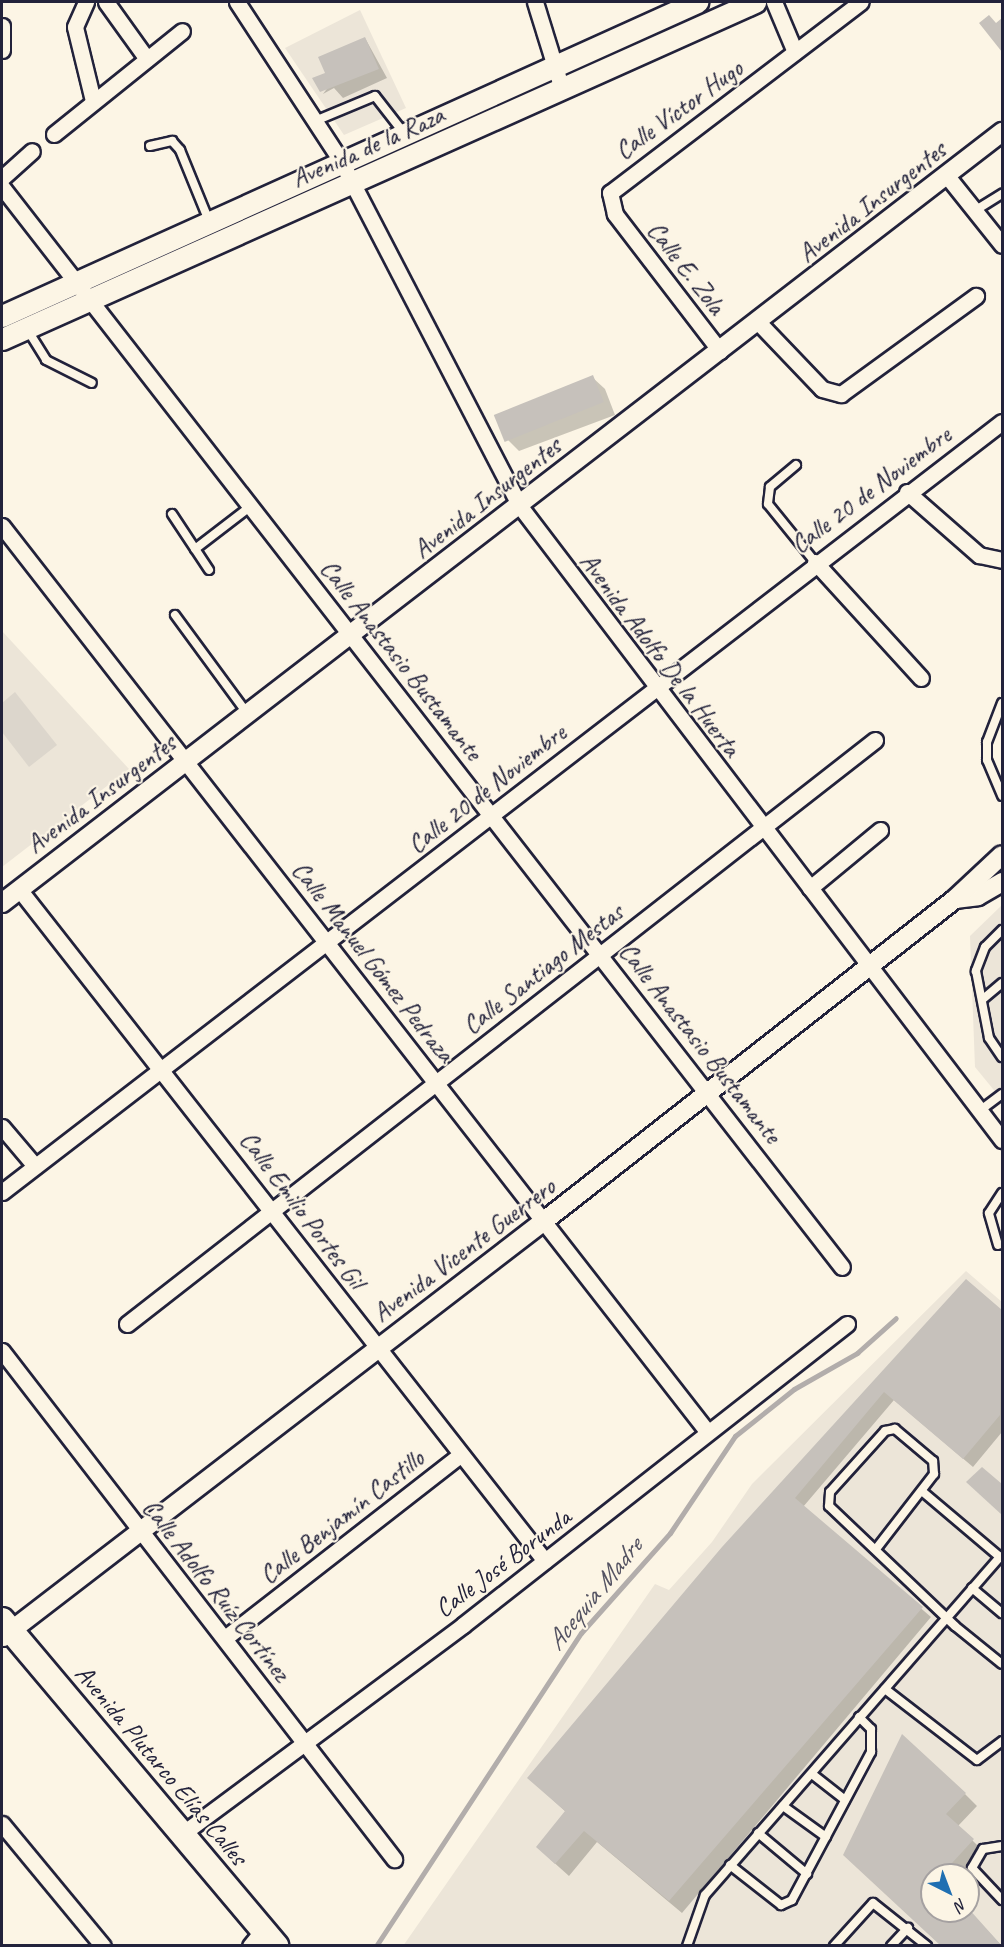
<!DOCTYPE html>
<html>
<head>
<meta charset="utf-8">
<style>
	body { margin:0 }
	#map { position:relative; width:1004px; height:1947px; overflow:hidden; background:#fcf5e5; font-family:Caveat,sans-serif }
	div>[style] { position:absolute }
	.built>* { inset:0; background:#ece5d8 }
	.green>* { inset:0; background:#dcd6cc }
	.shadow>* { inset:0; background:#0003 }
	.stream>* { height:5px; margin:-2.5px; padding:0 2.5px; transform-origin:2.5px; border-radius:2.5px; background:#b2adab }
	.building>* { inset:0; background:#c6c1bb; transform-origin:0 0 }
	.roads { filter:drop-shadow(2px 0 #22223b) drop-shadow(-2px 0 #22223b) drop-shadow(0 2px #22223b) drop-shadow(0 -2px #22223b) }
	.service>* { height:8px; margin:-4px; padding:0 4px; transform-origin:4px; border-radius:4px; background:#fcf5e5 }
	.minor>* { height:15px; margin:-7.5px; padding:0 7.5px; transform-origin:7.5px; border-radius:7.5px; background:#fcf5e5 }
	.tertiary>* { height:18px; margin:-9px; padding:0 9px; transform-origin:9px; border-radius:9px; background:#fcf5e5 }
	.secondary>* { height:21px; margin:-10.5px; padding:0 10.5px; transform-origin:10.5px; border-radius:10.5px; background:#fcf5e5 }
	.primary>* { height:24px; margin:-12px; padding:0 12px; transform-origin:12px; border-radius:12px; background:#fcf5e5 }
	span { translate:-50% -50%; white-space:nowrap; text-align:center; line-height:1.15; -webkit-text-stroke:4.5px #fcf5e5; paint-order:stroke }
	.street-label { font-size:26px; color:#22223b }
	.water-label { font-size:27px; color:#545362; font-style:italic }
	.frame { position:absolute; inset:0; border:3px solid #22223b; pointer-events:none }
	.north { position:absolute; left:920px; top:1863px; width:60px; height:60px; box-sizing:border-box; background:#fcf5e5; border:2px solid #a5a1a1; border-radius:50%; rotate:138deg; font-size:16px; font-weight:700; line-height:24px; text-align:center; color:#22223b }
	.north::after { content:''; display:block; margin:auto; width:21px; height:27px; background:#1f6fb2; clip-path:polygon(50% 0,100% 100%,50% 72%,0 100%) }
</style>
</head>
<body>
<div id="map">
	<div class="built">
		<i style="clip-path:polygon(360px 10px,406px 108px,344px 135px,285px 48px)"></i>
		<i style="clip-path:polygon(2px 631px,129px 769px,2px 867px)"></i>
		<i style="clip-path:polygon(1002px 905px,1002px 1100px,975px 1067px,970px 936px)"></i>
		<i style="clip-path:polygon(evenodd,966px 1271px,1002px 1302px,1002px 1945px,403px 1946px,655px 1584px,669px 1590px,712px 1542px,752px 1484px,966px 1271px,932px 1875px,968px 1875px,968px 1911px,932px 1911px,932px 1875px)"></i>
	</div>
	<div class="green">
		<i style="clip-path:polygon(15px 692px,57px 745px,29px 767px,2px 732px,2px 703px)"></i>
	</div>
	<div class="shadow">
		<i style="clip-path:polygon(365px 38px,387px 78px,343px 98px,334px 88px,323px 94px)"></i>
		<i style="clip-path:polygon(592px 377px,605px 389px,615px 415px,519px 451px,506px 438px)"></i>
		<i style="clip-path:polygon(966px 1281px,1002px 1312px,1002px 1432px,973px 1467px,894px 1400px,803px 1507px,931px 1617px,682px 1913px,597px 1842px,569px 1876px,550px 1859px,566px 1812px,542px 1790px)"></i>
		<i style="clip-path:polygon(965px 1794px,977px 1806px,958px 1826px,985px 1853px,965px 1875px,932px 1875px,932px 1911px,968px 1910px,1002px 1946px,942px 1946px,845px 1855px)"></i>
	</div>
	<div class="stream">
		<i style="left:376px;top:1946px;width:374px;rotate:-56.8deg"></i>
		<i style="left:581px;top:1633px;width:134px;rotate:-48.3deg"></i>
		<i style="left:670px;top:1533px;width:117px;rotate:-56.2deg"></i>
		<i style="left:735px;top:1436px;width:75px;rotate:-38.5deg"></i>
		<i style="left:794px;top:1389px;width:73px;rotate:-29.7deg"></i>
		<i style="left:857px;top:1353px;width:52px;rotate:-41.9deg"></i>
	</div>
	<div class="building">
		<i style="clip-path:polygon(989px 15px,996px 23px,1002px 18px,1002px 52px,979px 23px)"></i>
		<i style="clip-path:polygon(365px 37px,379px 69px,320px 92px,312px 78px,325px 73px,318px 57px)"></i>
		<i style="left:593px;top:375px;width:29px;height:107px;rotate:68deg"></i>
		<i style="clip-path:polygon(966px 1279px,1002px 1310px,1000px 1415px,963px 1459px,884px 1392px,795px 1498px,923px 1607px,669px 1901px,584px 1831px,555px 1864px,536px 1847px,565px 1811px,527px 1778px,722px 1547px)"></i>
		<i style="clip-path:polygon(982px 1467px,1002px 1484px,1002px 1515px,966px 1482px)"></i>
		<i style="clip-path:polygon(902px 1734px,966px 1793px,946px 1814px,974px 1839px,941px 1875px,932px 1875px,932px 1911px,968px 1908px,1002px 1946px,941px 1946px,843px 1855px)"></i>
	</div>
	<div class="roads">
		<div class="service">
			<i style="left:315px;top:121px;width:65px;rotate:-22.6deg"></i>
			<i style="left:375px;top:96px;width:46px;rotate:52.1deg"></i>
			<i style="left:150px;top:146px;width:23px;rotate:-13deg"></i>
			<i style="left:172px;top:141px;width:12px;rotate:48deg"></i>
			<i style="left:180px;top:150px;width:77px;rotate:67.8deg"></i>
			<i style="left:976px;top:210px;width:31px;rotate:-32deg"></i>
			<i style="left:27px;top:329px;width:36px;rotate:58deg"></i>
			<i style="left:46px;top:360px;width:51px;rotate:26.6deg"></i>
			<i style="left:796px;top:465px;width:34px;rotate:140deg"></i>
			<i style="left:770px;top:487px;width:17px;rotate:97deg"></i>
			<i style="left:768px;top:504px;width:75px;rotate:51deg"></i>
			<i style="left:172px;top:514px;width:67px;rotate:56.5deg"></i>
			<i style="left:195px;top:549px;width:71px;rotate:-37.5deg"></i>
			<i style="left:175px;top:615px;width:122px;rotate:53.7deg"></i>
			<i style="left:1002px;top:703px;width:42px;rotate:111deg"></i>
			<i style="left:987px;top:742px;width:18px;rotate:90deg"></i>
			<i style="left:987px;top:760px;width:39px;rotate:67deg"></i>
			<i style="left:1002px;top:930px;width:24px;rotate:135deg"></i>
			<i style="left:985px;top:947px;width:26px;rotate:111deg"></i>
			<i style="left:976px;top:971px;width:68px;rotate:79deg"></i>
			<i style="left:989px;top:1038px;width:23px;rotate:56deg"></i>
			<i style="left:983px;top:999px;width:25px;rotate:-40deg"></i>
			<i style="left:982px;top:1109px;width:25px;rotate:-37deg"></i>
			<i style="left:998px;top:1245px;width:33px;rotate:-106deg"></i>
			<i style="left:989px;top:1213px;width:24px;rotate:-57deg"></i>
			<i style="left:923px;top:1492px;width:102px;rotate:40.2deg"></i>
			<i style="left:876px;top:1549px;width:95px;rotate:-52.3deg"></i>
			<i style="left:934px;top:1474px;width:13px;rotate:-94deg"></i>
			<i style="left:933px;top:1461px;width:50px;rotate:-139.9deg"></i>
			<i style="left:895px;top:1429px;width:10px;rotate:169deg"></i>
			<i style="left:885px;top:1431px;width:82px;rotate:132deg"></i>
			<i style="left:830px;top:1492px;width:14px;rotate:94deg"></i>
			<i style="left:829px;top:1506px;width:174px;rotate:43.6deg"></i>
			<i style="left:955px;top:1626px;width:60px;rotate:39deg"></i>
			<i style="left:972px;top:1588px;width:39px;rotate:40deg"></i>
			<i style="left:885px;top:1689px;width:116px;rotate:37.7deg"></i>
			<i style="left:977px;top:1760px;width:31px;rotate:-37deg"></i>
			<i style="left:812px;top:1774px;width:42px;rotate:38.2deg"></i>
			<i style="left:783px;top:1806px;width:53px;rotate:35.8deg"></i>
			<i style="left:758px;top:1833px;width:64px;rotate:39.9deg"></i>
			<i style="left:1002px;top:1846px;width:19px;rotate:171deg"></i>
			<i style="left:983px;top:1849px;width:22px;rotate:120deg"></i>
			<i style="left:972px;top:1868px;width:44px;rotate:46.8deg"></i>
			<i style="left:730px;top:1865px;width:65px;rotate:38.1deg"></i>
			<i style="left:781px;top:1905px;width:12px;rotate:-24deg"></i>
			<i style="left:792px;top:1900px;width:168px;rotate:-61.9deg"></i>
			<i style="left:871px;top:1752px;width:23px;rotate:-90deg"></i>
			<i style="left:871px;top:1729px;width:17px;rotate:-135deg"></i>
			<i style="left:687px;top:1946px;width:54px;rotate:-70.6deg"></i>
			<i style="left:705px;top:1895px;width:449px;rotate:-48.9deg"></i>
			<i style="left:834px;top:1946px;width:58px;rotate:-47.8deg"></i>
			<i style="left:873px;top:1903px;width:69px;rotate:38.5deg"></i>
			<i style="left:891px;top:1946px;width:25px;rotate:-47deg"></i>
		</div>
		<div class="minor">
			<i style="left:86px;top:2px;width:27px;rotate:114deg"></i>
			<i style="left:75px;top:27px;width:76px;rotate:76.3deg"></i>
			<i style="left:106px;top:2px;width:70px;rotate:54.3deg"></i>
			<i style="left:237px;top:2px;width:190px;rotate:56.8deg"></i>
			<i style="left:341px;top:161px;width:387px;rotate:62.6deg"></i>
			<i style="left:519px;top:505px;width:798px;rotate:52.74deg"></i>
			<i style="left:535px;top:2px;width:91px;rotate:72.8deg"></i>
			<i style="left:774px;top:2px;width:54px;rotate:67.2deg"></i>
			<i style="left:2px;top:26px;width:24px;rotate:90deg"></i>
			<i style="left:54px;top:134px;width:164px;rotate:-38.8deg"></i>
			<i style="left:947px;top:176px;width:88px;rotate:51.4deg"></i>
			<i style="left:2px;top:178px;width:40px;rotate:-42deg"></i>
			<i style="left:2px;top:187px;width:1368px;rotate:52.13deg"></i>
			<i style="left:759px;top:323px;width:91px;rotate:46.3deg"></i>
			<i style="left:822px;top:389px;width:20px;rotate:15deg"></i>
			<i style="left:841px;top:394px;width:167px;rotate:-36deg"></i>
			<i style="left:720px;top:351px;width:173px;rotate:-127.5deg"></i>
			<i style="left:615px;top:214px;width:22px;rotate:-103deg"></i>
			<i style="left:610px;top:193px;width:315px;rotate:-37.3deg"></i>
			<i style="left:907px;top:492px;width:96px;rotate:41.2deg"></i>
			<i style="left:979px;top:555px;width:24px;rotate:12deg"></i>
			<i style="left:2px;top:526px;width:1146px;rotate:52.09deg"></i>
			<i style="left:815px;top:562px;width:157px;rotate:47.6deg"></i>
			<i style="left:810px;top:888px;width:91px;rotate:-39.6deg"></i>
			<i style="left:19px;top:889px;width:853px;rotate:51.95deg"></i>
			<i style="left:2px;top:1127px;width:51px;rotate:49.8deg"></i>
			<i style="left:2px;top:1192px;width:1262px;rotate:-37.6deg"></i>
			<i style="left:127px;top:1324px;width:949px;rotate:-37.98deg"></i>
			<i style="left:2px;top:1351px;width:642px;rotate:52.34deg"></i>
			<i style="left:225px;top:1638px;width:298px;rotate:-37.9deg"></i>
			<i style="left:2px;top:1824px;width:158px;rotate:50.4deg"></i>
			<i style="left:182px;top:1834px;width:350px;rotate:-36.6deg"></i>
			<i style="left:463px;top:1625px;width:488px;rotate:-38.1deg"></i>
			<i style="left:250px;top:1946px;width:21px;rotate:-51deg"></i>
		</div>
		<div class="tertiary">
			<i style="left:955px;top:899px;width:23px;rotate:-7deg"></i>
			<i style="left:978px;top:896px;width:28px;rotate:-30deg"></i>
			<i style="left:2px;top:903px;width:1263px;rotate:-37.63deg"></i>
			<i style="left:3px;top:1637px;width:682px;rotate:-37.56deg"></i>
			<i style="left:544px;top:1221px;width:522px;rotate:-38.08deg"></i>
			<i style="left:955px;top:899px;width:64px;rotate:-43.1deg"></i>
		</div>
		<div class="secondary">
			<i style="left:2px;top:316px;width:763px;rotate:-24.31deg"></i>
			<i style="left:2px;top:339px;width:825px;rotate:-24.11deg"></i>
		</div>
		<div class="primary">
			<i style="left:2px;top:1620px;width:426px;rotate:49.9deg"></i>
		</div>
	</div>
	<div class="street-label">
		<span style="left:679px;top:110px;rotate:-36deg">Calle Víctor Hugo</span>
		<span style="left:368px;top:147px;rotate:-24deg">Avenida de la Raza</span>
		<span style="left:872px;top:202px;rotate:-38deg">Avenida Insurgentes</span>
		<span style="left:686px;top:268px;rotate:52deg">Calle E. Zola</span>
		<span style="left:871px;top:490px;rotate:-37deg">Calle 20 de Noviembre</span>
		<span style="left:487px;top:498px;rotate:-38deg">Avenida Insurgentes</span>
		<span style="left:660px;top:655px;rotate:53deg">Avenida Adolfo De la Huerta</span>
		<span style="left:401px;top:660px;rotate:52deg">Calle Anastasio Bustamante</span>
		<span style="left:487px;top:789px;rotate:-38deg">Calle 20 de Noviembre</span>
		<span style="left:101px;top:794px;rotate:-37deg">Avenida Insurgentes</span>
		<span style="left:373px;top:962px;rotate:52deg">Calle Manuel Gómez Pedraza</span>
		<span style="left:543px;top:969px;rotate:-38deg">Calle Santiago Mestas</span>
		<span style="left:700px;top:1043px;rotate:52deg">Calle Anastasio Bustamante</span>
		<span style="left:302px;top:1210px;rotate:53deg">Calle Emilio Portes Gil</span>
		<span style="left:464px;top:1250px;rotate:-37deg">Avenida Vicente Guerrero</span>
		<span style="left:342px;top:1517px;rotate:-38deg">Calle Benjamín Castillo</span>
		<span style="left:503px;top:1563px;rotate:-37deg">Calle José Borunda</span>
		<span style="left:216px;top:1590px;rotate:52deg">Calle Adolfo Ruíz Cortínez</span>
		<span style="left:161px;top:1765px;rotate:50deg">Avenida Plutarco Elías Calles</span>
	</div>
	<div class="water-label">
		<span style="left:594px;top:1594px;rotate:-51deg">Acequia Madre</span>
	</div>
	<div class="frame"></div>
	<div class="north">N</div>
</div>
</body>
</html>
